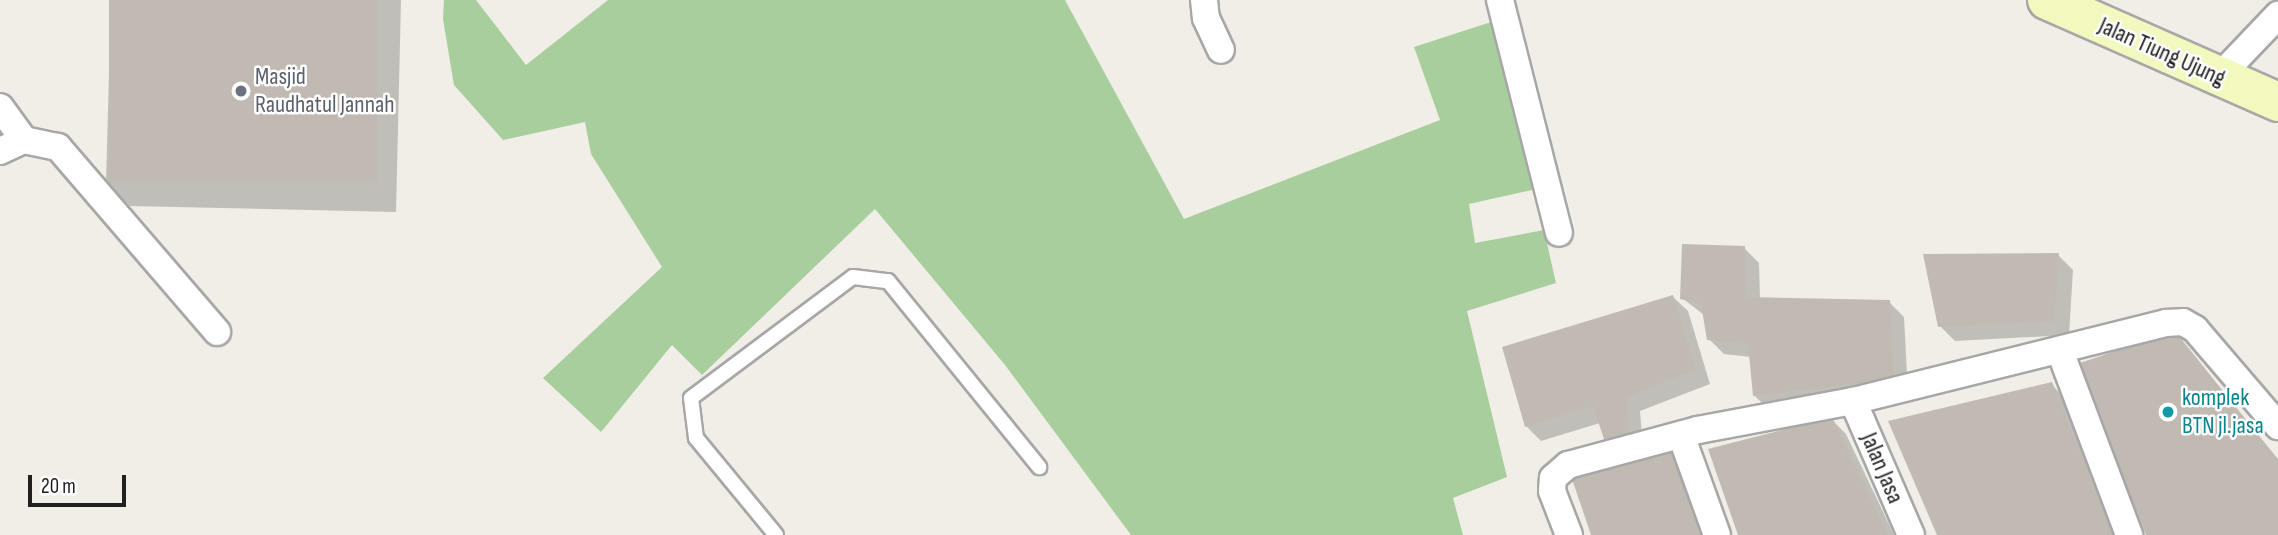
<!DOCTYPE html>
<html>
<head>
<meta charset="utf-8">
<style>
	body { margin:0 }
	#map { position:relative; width:2278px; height:535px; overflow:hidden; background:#f0eee7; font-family:"Sofia Sans Condensed",sans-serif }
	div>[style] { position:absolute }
	.forest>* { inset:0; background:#a9ce9d }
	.shadow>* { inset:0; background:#0003 }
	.building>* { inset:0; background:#c1bab3; transform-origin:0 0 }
	.roads { filter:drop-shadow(2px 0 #a7a7a7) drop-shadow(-2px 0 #a7a7a7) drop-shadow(0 2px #a7a7a7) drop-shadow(0 -2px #a7a7a7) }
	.lane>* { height:14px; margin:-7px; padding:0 7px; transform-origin:7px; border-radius:7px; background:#fff }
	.street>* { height:26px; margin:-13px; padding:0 13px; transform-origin:13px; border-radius:13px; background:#fff }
	.secondary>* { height:38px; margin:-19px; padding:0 19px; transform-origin:19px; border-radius:19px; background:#f2f8be }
	.dots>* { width:19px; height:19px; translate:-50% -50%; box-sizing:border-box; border:4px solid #fff; border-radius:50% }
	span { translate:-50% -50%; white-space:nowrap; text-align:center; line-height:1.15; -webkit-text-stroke:5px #fff; paint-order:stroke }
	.street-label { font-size:24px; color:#202020 }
	.worship-label { font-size:24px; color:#5b616d }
	.left { translate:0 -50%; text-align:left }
	.culture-label { font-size:24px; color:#0d838f }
	.scale { position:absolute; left:28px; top:475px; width:98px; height:32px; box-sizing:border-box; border:4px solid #202020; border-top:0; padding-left:9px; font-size:21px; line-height:24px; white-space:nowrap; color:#202020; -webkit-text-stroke:5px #fff; paint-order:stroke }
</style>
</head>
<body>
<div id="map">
	<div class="forest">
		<i style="clip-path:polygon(444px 0,476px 0,526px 65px,608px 0,1065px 0,1184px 219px,1440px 120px,1414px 47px,1491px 22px,1536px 189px,1469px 204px,1475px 243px,1544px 230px,1556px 283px,1467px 311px,1507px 477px,1453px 498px,1463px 535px,1131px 535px,1005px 365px,875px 209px,702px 375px,672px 345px,601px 432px,543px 378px,662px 267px,591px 154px,585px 122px,503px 140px,454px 85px,443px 19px)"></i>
	</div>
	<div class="shadow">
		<i style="clip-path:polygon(111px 0,401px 0,396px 212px,130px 206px,106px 182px)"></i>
		<i style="clip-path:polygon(1744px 248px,1759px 263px,1760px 299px,1889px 302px,1904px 317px,1908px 394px,1769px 410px,1754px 395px,1751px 357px,1724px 354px,1709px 339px,1704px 315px,1682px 298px)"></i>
		<i style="clip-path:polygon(2058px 255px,2073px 270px,2069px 335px,1955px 341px,1940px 326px)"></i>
		<i style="clip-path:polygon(1673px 297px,1688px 311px,1710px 384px,1640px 411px,1643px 450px,1600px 423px,1541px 441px,1526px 426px)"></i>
		<i style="clip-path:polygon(2175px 333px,2278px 459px,2278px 535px,2148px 535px)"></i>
		<i style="clip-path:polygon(2051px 384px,2066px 399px,2120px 535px,1939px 535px)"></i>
		<i style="clip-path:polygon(1831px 419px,1846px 434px,1894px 535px,1740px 535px)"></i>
	</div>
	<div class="building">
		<i style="left:109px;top:0;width:268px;height:183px"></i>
		<i style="clip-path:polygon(1682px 244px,1745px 246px,1746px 297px,1890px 300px,1894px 379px,1753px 396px,1748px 344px,1707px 340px,1701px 304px,1680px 299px)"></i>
		<i style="clip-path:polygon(2059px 253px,2054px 321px,1938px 327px,1923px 254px)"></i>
		<i style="clip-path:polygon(1673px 295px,1696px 369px,1626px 397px,1629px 435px,1605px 442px,1593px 406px,1525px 427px,1502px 347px)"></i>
		<i style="clip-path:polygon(2175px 331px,2278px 460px,2278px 535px,2146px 535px,2077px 364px)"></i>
		<i style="clip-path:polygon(2052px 382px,2113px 535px,1937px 535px,1888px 421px)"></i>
		<i style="clip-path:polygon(1832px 417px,1888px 535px,1738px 535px,1708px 449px)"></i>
		<i style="clip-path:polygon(1677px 451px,1704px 535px,1591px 535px,1572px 479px)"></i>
	</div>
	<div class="roads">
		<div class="lane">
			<i style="left:776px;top:535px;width:126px;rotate:-129.5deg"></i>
			<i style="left:696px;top:438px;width:40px;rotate:-97.1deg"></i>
			<i style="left:691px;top:398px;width:202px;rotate:-36.8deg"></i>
			<i style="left:853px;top:277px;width:35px;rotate:7deg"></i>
			<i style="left:888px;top:281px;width:240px;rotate:50.9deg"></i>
		</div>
		<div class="street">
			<i style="left:1204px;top:0;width:18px;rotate:84deg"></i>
			<i style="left:1206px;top:18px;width:35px;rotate:65deg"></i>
			<i style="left:1500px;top:0;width:240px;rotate:75.8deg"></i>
			<i style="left:2219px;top:77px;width:86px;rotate:-46.4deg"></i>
			<i style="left:0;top:107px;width:41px;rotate:54deg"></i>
			<i style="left:0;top:151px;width:26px;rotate:-25deg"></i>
			<i style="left:24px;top:140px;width:35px;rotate:12deg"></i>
			<i style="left:58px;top:147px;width:244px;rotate:49.3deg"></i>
			<i style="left:2060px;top:351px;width:197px;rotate:69.4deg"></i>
			<i style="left:1853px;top:401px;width:146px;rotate:66.6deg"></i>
			<i style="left:1681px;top:435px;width:106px;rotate:70.2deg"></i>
			<i style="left:1569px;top:535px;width:47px;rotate:-111.1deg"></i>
			<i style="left:1552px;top:491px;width:13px;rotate:-86deg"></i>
			<i style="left:1553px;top:478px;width:20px;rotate:-41deg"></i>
			<i style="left:1568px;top:465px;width:135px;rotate:-15.1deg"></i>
			<i style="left:1698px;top:430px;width:158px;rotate:-10.6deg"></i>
			<i style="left:1853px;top:401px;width:323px;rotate:-14deg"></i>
			<i style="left:2166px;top:323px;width:17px;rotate:-3deg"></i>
			<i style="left:2183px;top:322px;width:14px;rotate:30deg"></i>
			<i style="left:2195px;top:329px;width:128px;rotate:49.4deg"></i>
		</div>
		<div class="secondary">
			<i style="left:2047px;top:0;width:253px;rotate:23.8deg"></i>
		</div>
	</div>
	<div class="dots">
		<i style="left:241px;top:91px;background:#6b7280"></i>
		<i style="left:2168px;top:412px;background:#0f9aa8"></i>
	</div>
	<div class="street-label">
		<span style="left:2162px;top:52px;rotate:24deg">Jalan Tiung Ujung</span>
		<span style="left:1882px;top:468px;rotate:67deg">Jalan Jasa</span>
	</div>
	<div class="worship-label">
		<span class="left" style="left:255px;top:91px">Masjid<br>Raudhatul Jannah</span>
	</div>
	<div class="culture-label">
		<span class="left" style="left:2182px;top:412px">komplek<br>BTN jl.jasa</span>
	</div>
	<div class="scale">20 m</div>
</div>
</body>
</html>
